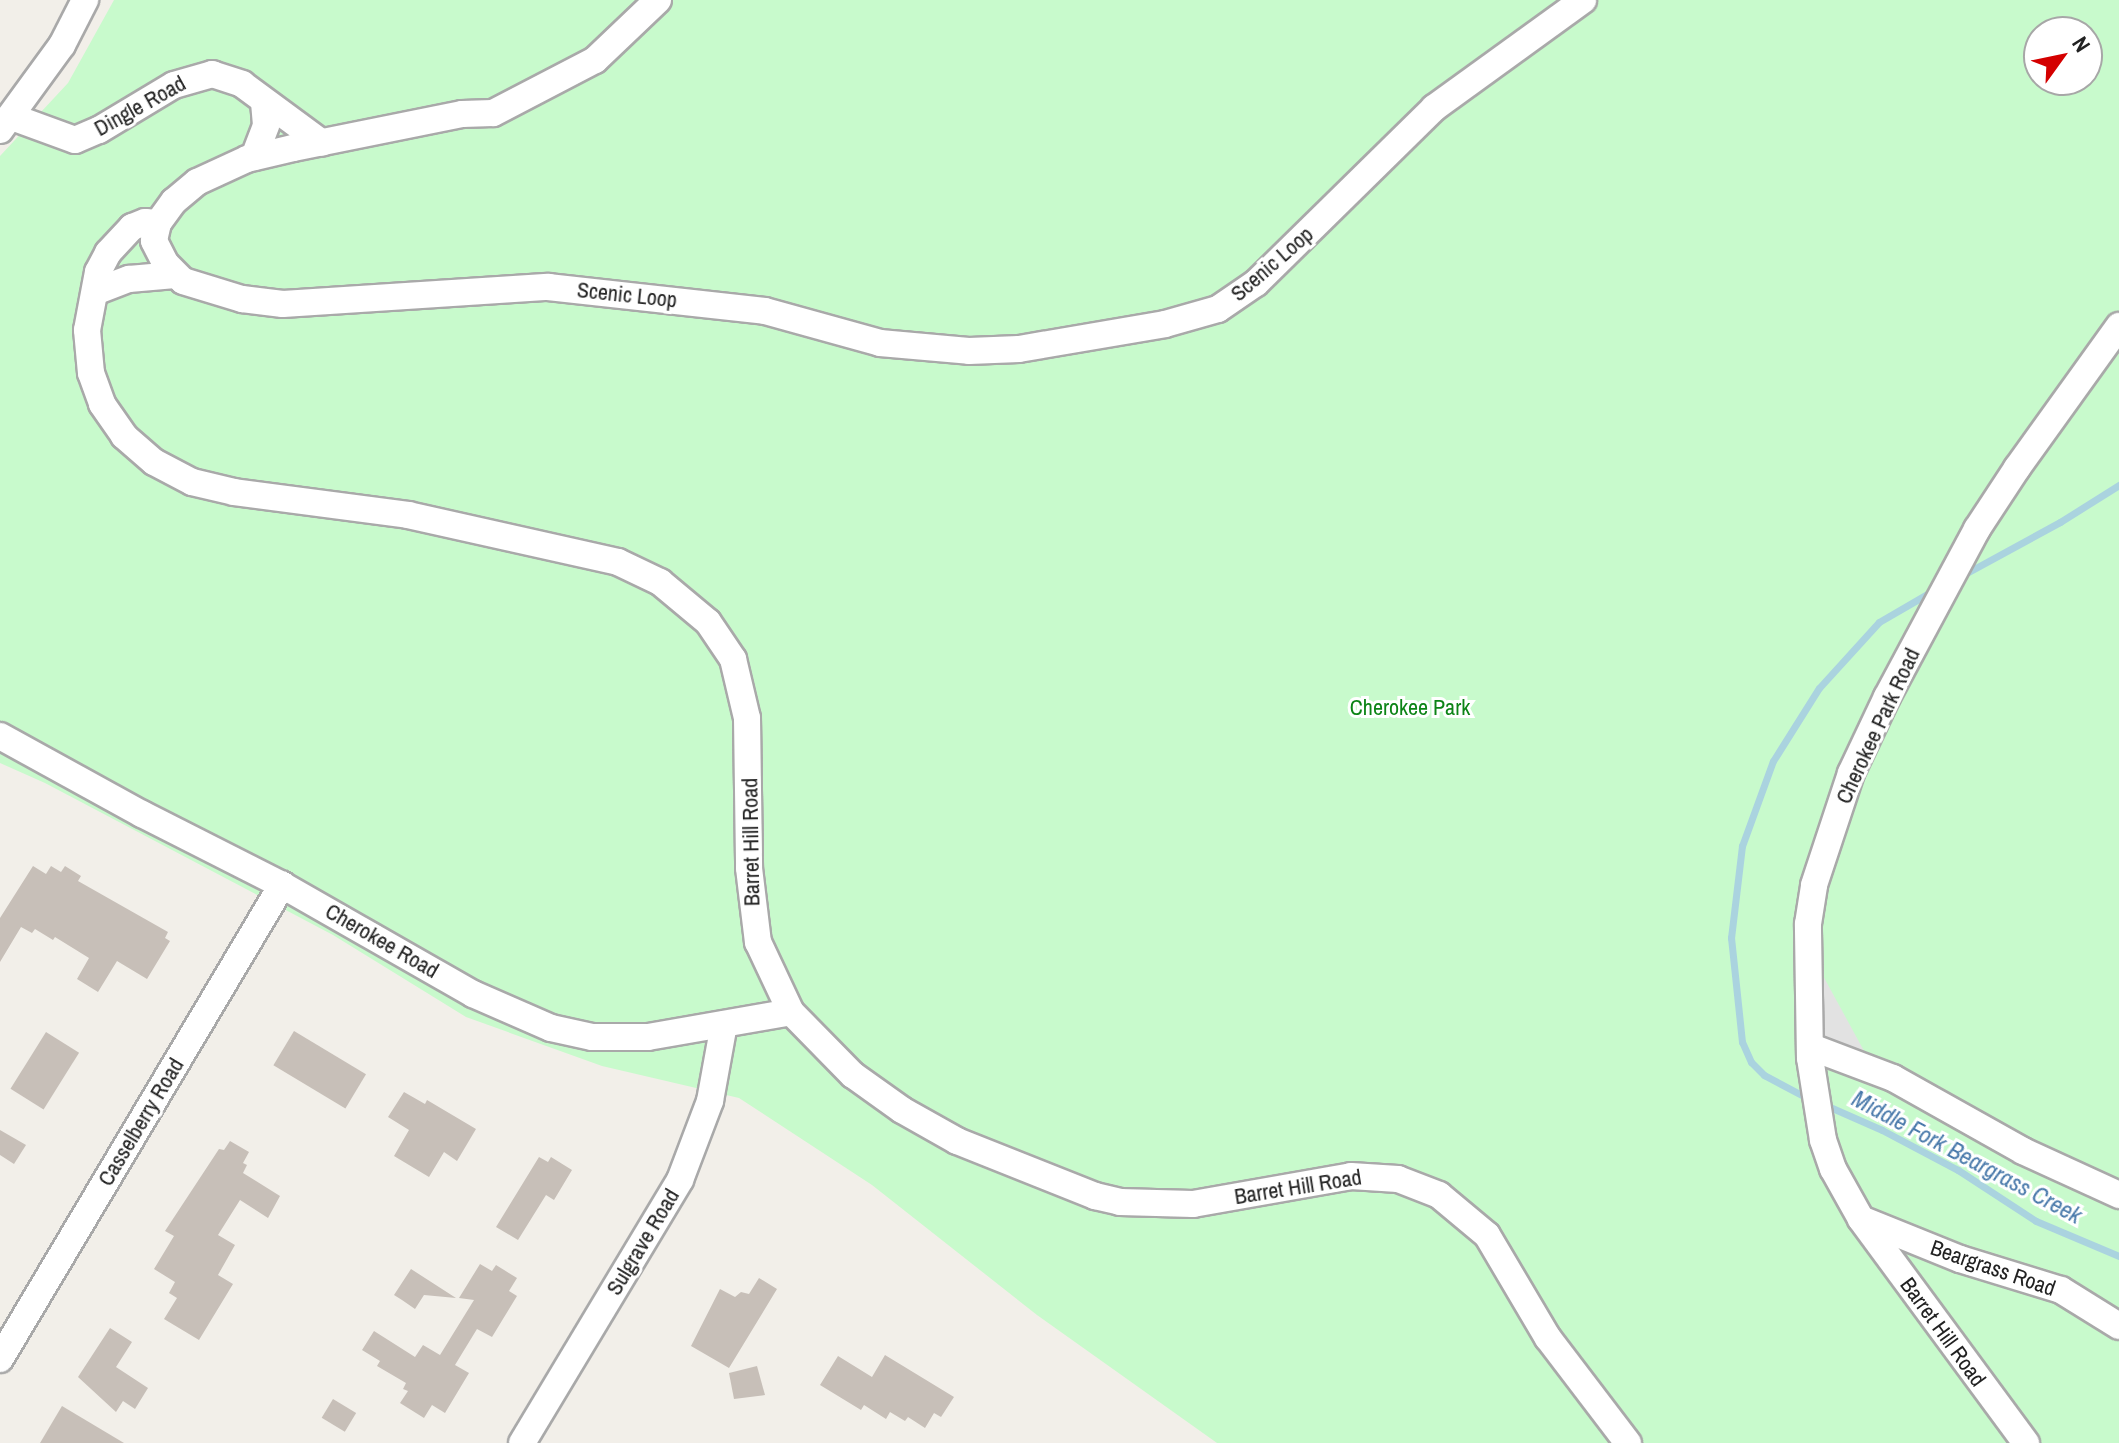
<!DOCTYPE html>
<html>
<head>
<meta charset="utf-8">
<style>
	body { margin:0 }
	#map { position:relative; width:2119px; height:1443px; overflow:hidden; background:#f2efe9; font-family:"Archivo Narrow",sans-serif }
	div>[style] { position:absolute }
	.park>* { inset:0; background:#c8facc }
	.parking>* { inset:0; background:#e2e2e2 }
	.stream>* { height:7px; margin:-3.5px; padding:0 3.5px; transform-origin:3.5px; border-radius:3.5px; background:#aad3df }
	.building>* { inset:0; background:#c7bfb8; transform-origin:0 0 }
	.roads { filter:drop-shadow(2px 0 #a9a9a9) drop-shadow(-2px 0 #a9a9a9) drop-shadow(0 2px #a9a9a9) drop-shadow(0 -2px #a9a9a9) }
	.minor>* { height:26px; margin:-13px; padding:0 13px; transform-origin:13px; border-radius:13px; background:#fff }
	span { translate:-50% -50%; white-space:nowrap; text-align:center; line-height:1.15; -webkit-text-stroke:6px #fff; paint-order:stroke }
	.street-label { font-size:22px; color:#222 }
	.park-label { font-size:22px; color:#0c8416 }
	.water-label { font-size:24px; color:#4a7aab; font-style:italic }
	.north { position:absolute; left:2023px; top:16px; width:80px; height:80px; box-sizing:border-box; background:#fff; border:2px solid #a7a7a7; border-radius:50%; rotate:57deg; font-size:22px; font-weight:700; line-height:32px; text-align:center; color:#222 }
	.north::after { content:''; display:block; margin:auto; width:28px; height:36px; background:#d40000; clip-path:polygon(50% 0,100% 100%,50% 72%,0 100%) }
</style>
</head>
<body>
<div id="map">
	<div class="park">
		<i style="clip-path:polygon(evenodd,114px 0,2119px 0,2119px 1443px,1217px 1443px,1037px 1315px,872px 1185px,739px 1098px,602px 1066px,466px 1017px,333px 935px,45px 783px,0 763px,0 156px,68px 83px,114px 0,2039px 32px,2087px 32px,2087px 80px,2039px 80px,2039px 32px)"></i>
	</div>
	<div class="parking">
		<i style="clip-path:polygon(1810px 952px,1875px 1071px,1811px 1047px)"></i>
	</div>
	<div class="stream">
		<i style="left:1961px;top:576px;width:113px;rotate:-28.6deg"></i>
		<i style="left:2060px;top:522px;width:70px;rotate:-32.1deg"></i>
		<i style="left:1811px;top:1100px;width:53px;rotate:-152deg"></i>
		<i style="left:1764px;top:1075px;width:18px;rotate:-135deg"></i>
		<i style="left:1751px;top:1062px;width:22px;rotate:-114deg"></i>
		<i style="left:1742px;top:1042px;width:105px;rotate:-96deg"></i>
		<i style="left:1731px;top:938px;width:93px;rotate:-83.2deg"></i>
		<i style="left:1742px;top:846px;width:90px;rotate:-70deg"></i>
		<i style="left:1773px;top:761px;width:86px;rotate:-57.8deg"></i>
		<i style="left:1819px;top:688px;width:89px;rotate:-47.7deg"></i>
		<i style="left:1879px;top:622px;width:66px;rotate:-30.1deg"></i>
		<i style="left:1823px;top:1104px;width:64px;rotate:23.8deg"></i>
		<i style="left:1882px;top:1130px;width:86px;rotate:27.8deg"></i>
		<i style="left:1958px;top:1170px;width:93px;rotate:33.2deg"></i>
		<i style="left:2036px;top:1221px;width:90px;rotate:22.9deg"></i>
	</div>
	<div class="building">
		<i style="clip-path:polygon(33px 866px,46px 874px,51px 866px,61px 872px,65px 866px,81px 876px,78px 881px,168px 932px,165px 938px,170px 941px,147px 979px,117px 961px,98px 992px,77px 979px,89px 958px,55px 937px,53px 940px,35px 929px,32px 933px,21px 927px,0 962px,0 918px)"></i>
		<i style="left:294px;top:1031px;width:84px;height:40px;rotate:31deg"></i>
		<i style="left:46px;top:1032px;width:39px;height:67px;rotate:32deg"></i>
		<i style="clip-path:polygon(404px 1092px,425px 1104px,427px 1100px,476px 1129px,457px 1161px,444px 1152px,429px 1177px,394px 1156px,409px 1130px,388px 1117px)"></i>
		<i style="clip-path:polygon(0 1130px,26px 1145px,14px 1164px,0 1155px)"></i>
		<i style="clip-path:polygon(230px 1141px,249px 1152px,243px 1163px,247px 1165px,243px 1173px,280px 1196px,268px 1218px,240px 1200px,218px 1235px,235px 1245px,218px 1275px,233px 1284px,199px 1340px,164px 1319px,177px 1298px,169px 1293px,175px 1282px,154px 1269px,174px 1236px,165px 1231px,219px 1149px,224px 1150px)"></i>
		<i style="clip-path:polygon(539px 1157px,548px 1162px,551px 1157px,572px 1170px,554px 1200px,546px 1195px,518px 1240px,496px 1227px)"></i>
		<i style="clip-path:polygon(480px 1264px,492px 1271px,496px 1265px,517px 1278px,509px 1291px,517px 1296px,492px 1337px,477px 1329px,455px 1365px,469px 1373px,445px 1413px,432px 1405px,424px 1418px,400px 1403px,408px 1391px,403px 1389px,406px 1383px,377px 1366px,380px 1361px,362px 1350px,374px 1331px,415px 1357px,423px 1345px,440px 1355px,474px 1300px,459px 1298px)"></i>
		<i style="clip-path:polygon(411px 1269px,456px 1298px,424px 1295px,415px 1309px,402px 1300px,394px 1295px)"></i>
		<i style="clip-path:polygon(759px 1278px,777px 1289px,729px 1368px,691px 1346px,720px 1289px,735px 1297px,741px 1292px,749px 1294px)"></i>
		<i style="clip-path:polygon(110px 1328px,132px 1342px,116px 1367px,148px 1388px,135px 1409px,123px 1401px,116px 1412px,78px 1377px)"></i>
		<i style="clip-path:polygon(885px 1355px,954px 1397px,941px 1417px,934px 1413px,925px 1428px,908px 1417px,905px 1421px,890px 1412px,886px 1419px,864px 1405px,861px 1410px,820px 1385px,838px 1356px,872px 1377px)"></i>
		<i style="clip-path:polygon(757px 1366px,765px 1395px,734px 1399px,729px 1373px)"></i>
		<i style="left:333px;top:1399px;width:27px;height:22px;rotate:31deg"></i>
		<i style="clip-path:polygon(62px 1406px,124px 1443px,40px 1443px)"></i>
	</div>
	<div class="roads">
		<div class="minor">
			<i style="left:658px;top:0;width:87px;rotate:136.4deg"></i>
			<i style="left:595px;top:60px;width:115px;rotate:152.5deg"></i>
			<i style="left:493px;top:113px;width:31px;rotate:178deg"></i>
			<i style="left:462px;top:114px;width:172px;rotate:168.6deg"></i>
			<i style="left:293px;top:148px;width:47px;rotate:166.6deg"></i>
			<i style="left:247px;top:159px;width:55px;rotate:155.3deg"></i>
			<i style="left:197px;top:182px;width:30px;rotate:140deg"></i>
			<i style="left:174px;top:201px;width:27px;rotate:126deg"></i>
			<i style="left:158px;top:223px;width:18px;rotate:103deg"></i>
			<i style="left:154px;top:241px;width:25px;rotate:63deg"></i>
			<i style="left:165px;top:263px;width:25px;rotate:45deg"></i>
			<i style="left:183px;top:281px;width:62px;rotate:17deg"></i>
			<i style="left:242px;top:299px;width:41px;rotate:7deg"></i>
			<i style="left:283px;top:304px;width:266px;rotate:-3.7deg"></i>
			<i style="left:548px;top:287px;width:218px;rotate:6.3deg"></i>
			<i style="left:765px;top:311px;width:119px;rotate:15.5deg"></i>
			<i style="left:880px;top:343px;width:89px;rotate:5.1deg"></i>
			<i style="left:969px;top:351px;width:50px;rotate:-2.3deg"></i>
			<i style="left:1019px;top:349px;width:148px;rotate:-9.7deg"></i>
			<i style="left:1165px;top:324px;width:55px;rotate:-15.8deg"></i>
			<i style="left:1218px;top:309px;width:46px;rotate:-34.4deg"></i>
			<i style="left:1256px;top:283px;width:250px;rotate:-44.5deg"></i>
			<i style="left:1434px;top:108px;width:184px;rotate:-35.9deg"></i>
			<i style="left:12px;top:117px;width:67px;rotate:20.1deg"></i>
			<i style="left:75px;top:140px;width:26px;rotate:-23deg"></i>
			<i style="left:99px;top:130px;width:87px;rotate:-31deg"></i>
			<i style="left:174px;top:85px;width:40px;rotate:-16deg"></i>
			<i style="left:212px;top:74px;width:32px;rotate:18deg"></i>
			<i style="left:242px;top:84px;width:99px;rotate:36.4deg"></i>
			<i style="left:0;top:130px;width:105px;rotate:-53.9deg"></i>
			<i style="left:62px;top:45px;width:51px;rotate:-62.9deg"></i>
			<i style="left:254px;top:157px;width:34px;rotate:-69deg"></i>
			<i style="left:266px;top:125px;width:23px;rotate:-95deg"></i>
			<i style="left:158px;top:223px;width:13px;rotate:-176deg"></i>
			<i style="left:145px;top:222px;width:14px;rotate:159deg"></i>
			<i style="left:132px;top:227px;width:35px;rotate:133deg"></i>
			<i style="left:108px;top:253px;width:21px;rotate:118deg"></i>
			<i style="left:98px;top:272px;width:59px;rotate:100.7deg"></i>
			<i style="left:87px;top:330px;width:43px;rotate:84.7deg"></i>
			<i style="left:91px;top:373px;width:33px;rotate:70deg"></i>
			<i style="left:102px;top:404px;width:39px;rotate:55deg"></i>
			<i style="left:124px;top:436px;width:40px;rotate:41deg"></i>
			<i style="left:154px;top:462px;width:43px;rotate:27.8deg"></i>
			<i style="left:192px;top:482px;width:43px;rotate:13.4deg"></i>
			<i style="left:234px;top:492px;width:176px;rotate:7.5deg"></i>
			<i style="left:408px;top:515px;width:215px;rotate:12.6deg"></i>
			<i style="left:618px;top:562px;width:47px;rotate:25.5deg"></i>
			<i style="left:660px;top:582px;width:62px;rotate:39.8deg"></i>
			<i style="left:708px;top:622px;width:45px;rotate:56deg"></i>
			<i style="left:733px;top:659px;width:61px;rotate:76.7deg"></i>
			<i style="left:747px;top:718px;width:150px;rotate:89.2deg"></i>
			<i style="left:749px;top:868px;width:75px;rotate:83.1deg"></i>
			<i style="left:758px;top:942px;width:77px;rotate:64.8deg"></i>
			<i style="left:791px;top:1012px;width:88px;rotate:45.5deg"></i>
			<i style="left:853px;top:1075px;width:60px;rotate:35.5deg"></i>
			<i style="left:902px;top:1110px;width:63px;rotate:29.4deg"></i>
			<i style="left:957px;top:1141px;width:149px;rotate:21.7deg"></i>
			<i style="left:1095px;top:1196px;width:26px;rotate:13deg"></i>
			<i style="left:1120px;top:1202px;width:73px;rotate:1.6deg"></i>
			<i style="left:1193px;top:1204px;width:160px;rotate:-10deg"></i>
			<i style="left:1351px;top:1176px;width:47px;rotate:3.7deg"></i>
			<i style="left:1398px;top:1179px;width:44px;rotate:21.3deg"></i>
			<i style="left:1439px;top:1195px;width:62px;rotate:39.8deg"></i>
			<i style="left:1487px;top:1235px;width:120px;rotate:59.4deg"></i>
			<i style="left:1548px;top:1338px;width:132px;rotate:52.7deg"></i>
			<i style="left:97px;top:291px;width:34px;rotate:-21deg"></i>
			<i style="left:129px;top:279px;width:46px;rotate:-5deg"></i>
			<i style="left:0;top:736px;width:162px;rotate:28.8deg"></i>
			<i style="left:142px;top:814px;width:157px;rotate:26.9deg"></i>
			<i style="left:282px;top:885px;width:220px;rotate:29.7deg"></i>
			<i style="left:473px;top:994px;width:85px;rotate:23.6deg"></i>
			<i style="left:551px;top:1028px;width:42px;rotate:12.4deg"></i>
			<i style="left:592px;top:1037px;width:56px"></i>
			<i style="left:648px;top:1037px;width:145px;rotate:-9.9deg"></i>
			<i style="left:1811px;top:1047px;width:88px;rotate:20.7deg"></i>
			<i style="left:1893px;top:1078px;width:149px;rotate:29.3deg"></i>
			<i style="left:2023px;top:1151px;width:106px;rotate:24.6deg"></i>
			<i style="left:1861px;top:1219px;width:107px;rotate:22deg"></i>
			<i style="left:1960px;top:1259px;width:106px;rotate:17.1deg"></i>
			<i style="left:2061px;top:1290px;width:68px;rotate:31.8deg"></i>
			<i style="left:0;top:1359px;width:552px;rotate:-59.25deg"></i>
			<i style="left:522px;top:1443px;width:307px;rotate:-59deg"></i>
			<i style="left:680px;top:1180px;width:85px;rotate:-69.2deg"></i>
			<i style="left:710px;top:1101px;width:78px;rotate:-79.7deg"></i>
			<i style="left:2026px;top:1443px;width:278px;rotate:-126.4deg"></i>
			<i style="left:1861px;top:1219px;width:57px;rotate:-119.2deg"></i>
			<i style="left:1833px;top:1169px;width:31px;rotate:-109deg"></i>
			<i style="left:1823px;top:1140px;width:83px;rotate:-99deg"></i>
			<i style="left:1810px;top:1058px;width:134px;rotate:-90.9deg"></i>
			<i style="left:1808px;top:924px;width:39px;rotate:-81deg"></i>
			<i style="left:1814px;top:885px;width:118px;rotate:-71.7deg"></i>
			<i style="left:1851px;top:773px;width:84px;rotate:-64.7deg"></i>
			<i style="left:1887px;top:697px;width:191px;rotate:-61.8deg"></i>
			<i style="left:1977px;top:529px;width:73px;rotate:-56.7deg"></i>
			<i style="left:2017px;top:468px;width:175px;rotate:-54.3deg"></i>
		</div>
	</div>
	<div class="street-label">
		<span style="left:140px;top:106px;rotate:-29deg">Dingle Road</span>
		<span style="left:1272px;top:264px;rotate:-41deg">Scenic Loop</span>
		<span style="left:627px;top:295px;rotate:6deg">Scenic Loop</span>
		<span style="left:1878px;top:726px;rotate:-65deg">Cherokee Park Road</span>
		<span style="left:751px;top:842px;rotate:-91deg">Barret Hill Road</span>
		<span style="left:382px;top:941px;rotate:30deg">Cherokee Road</span>
		<span style="left:141px;top:1122px;rotate:-59deg">Casselberry Road</span>
		<span style="left:1298px;top:1187px;rotate:-9deg">Barret Hill Road</span>
		<span style="left:643px;top:1242px;rotate:-59deg">Sulgrave Road</span>
		<span style="left:1993px;top:1268px;rotate:19deg">Beargrass Road</span>
		<span style="left:1943px;top:1332px;rotate:54deg">Barret Hill Road</span>
	</div>
	<div class="park-label">
		<span style="left:1410px;top:708px">Cherokee Park</span>
	</div>
	<div class="water-label">
		<span style="left:1967px;top:1157px;rotate:28deg">Middle Fork Beargrass Creek</span>
	</div>
	<div class="north">N</div>
</div>
</body>
</html>
